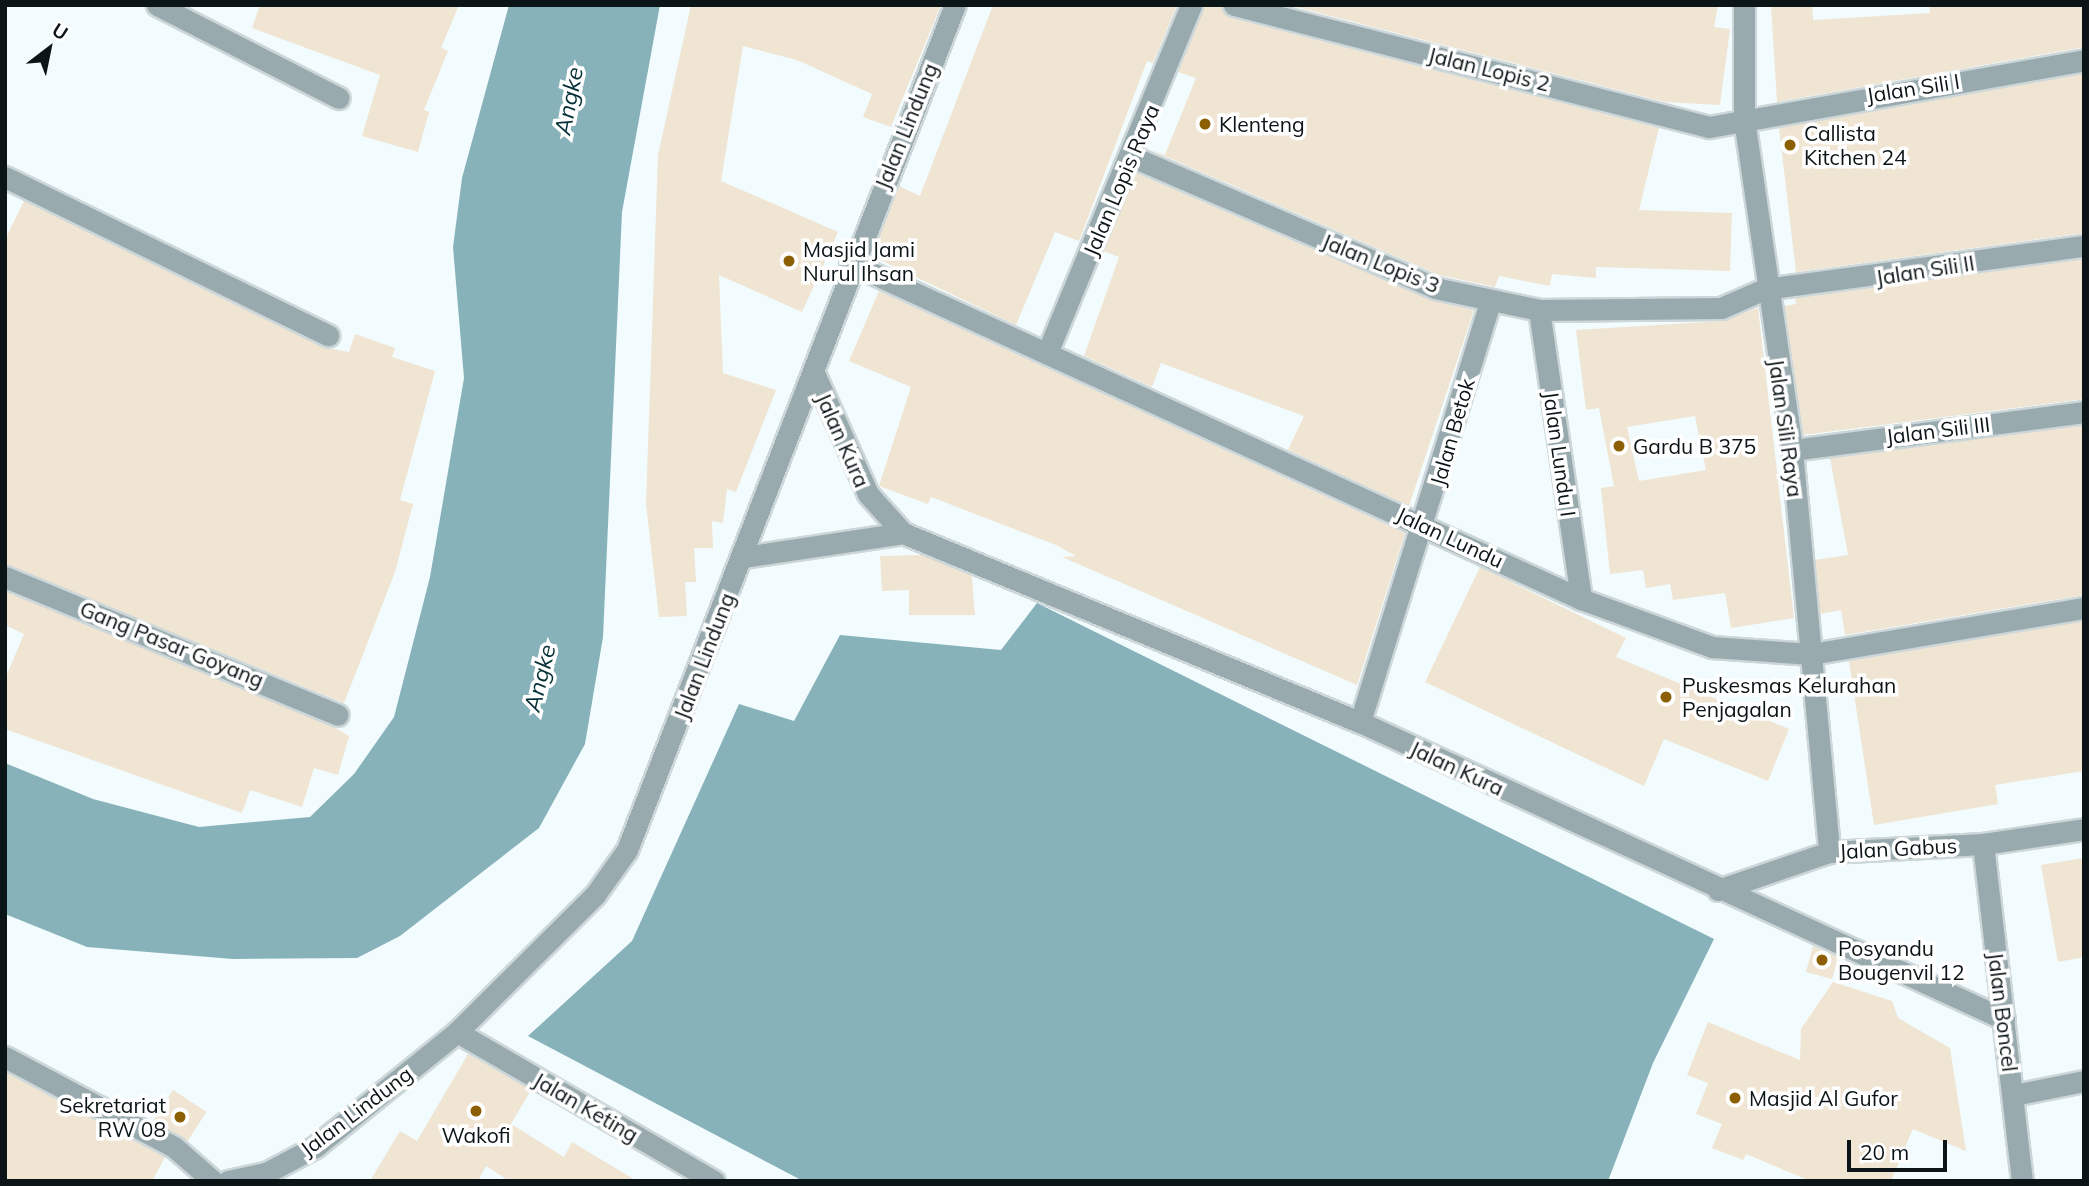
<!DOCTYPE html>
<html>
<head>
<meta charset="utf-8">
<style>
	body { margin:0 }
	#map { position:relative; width:2089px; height:1186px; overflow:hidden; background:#f2fcfe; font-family:Mulish,sans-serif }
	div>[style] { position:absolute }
	.water>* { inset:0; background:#88b2ba }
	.building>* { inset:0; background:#f0e4d2; transform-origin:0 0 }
	.roads { filter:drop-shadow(2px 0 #cdd7d9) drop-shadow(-2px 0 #cdd7d9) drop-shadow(0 2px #cdd7d9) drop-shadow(0 -2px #cdd7d9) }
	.street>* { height:21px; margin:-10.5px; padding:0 10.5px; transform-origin:10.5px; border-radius:10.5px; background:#99aaae }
	.dots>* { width:19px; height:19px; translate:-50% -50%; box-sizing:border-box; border:4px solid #fff; border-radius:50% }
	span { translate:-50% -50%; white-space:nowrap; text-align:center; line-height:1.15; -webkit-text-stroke:7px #fff; paint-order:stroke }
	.street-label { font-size:21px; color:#0b1416 }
	.poi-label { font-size:21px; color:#0b1416 }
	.left { translate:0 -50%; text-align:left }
	.right { translate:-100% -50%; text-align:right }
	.water-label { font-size:23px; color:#042f36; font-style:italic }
	.frame { position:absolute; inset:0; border:7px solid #0b1416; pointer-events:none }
	.north { position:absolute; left:14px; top:14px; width:70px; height:70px; -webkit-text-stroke:5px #fff; paint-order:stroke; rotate:32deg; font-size:19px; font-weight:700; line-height:28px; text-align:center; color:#0b1416 }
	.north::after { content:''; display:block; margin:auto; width:24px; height:32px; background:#0b1416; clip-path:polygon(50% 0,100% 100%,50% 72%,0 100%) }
	.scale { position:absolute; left:1847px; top:1140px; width:100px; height:32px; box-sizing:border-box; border:4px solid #0b1416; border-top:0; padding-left:9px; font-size:21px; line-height:24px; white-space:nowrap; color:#0b1416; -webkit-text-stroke:5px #fff; paint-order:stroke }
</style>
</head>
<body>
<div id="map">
	<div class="water">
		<i style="clip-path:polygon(509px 5px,660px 5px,622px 212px,603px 637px,585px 744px,539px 828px,400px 936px,357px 958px,233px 959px,87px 947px,5px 914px,5px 763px,93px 799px,199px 827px,310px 817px,354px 774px,394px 717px,430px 577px,464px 378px,453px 247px,462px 178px)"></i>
		<i style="clip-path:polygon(1037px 603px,1714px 939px,1653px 1063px,1608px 1181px,803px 1181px,528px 1036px,632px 941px,739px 704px,794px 721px,840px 635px,1001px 650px)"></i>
	</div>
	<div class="building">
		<i style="clip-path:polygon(260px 5px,459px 5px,441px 48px,448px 51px,424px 110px,429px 112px,418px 152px,362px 136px,380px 75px,252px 28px)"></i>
		<i style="clip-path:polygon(691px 5px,941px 5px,891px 127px,863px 117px,872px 94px,797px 60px,743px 46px,721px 181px,838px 232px,802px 312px,719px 275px,723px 373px,776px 390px,736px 492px,727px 489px,723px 523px,712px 521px,713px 548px,694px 548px,696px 582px,685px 582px,687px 616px,659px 617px,646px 504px,658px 155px)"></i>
		<i style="clip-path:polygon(993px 5px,1177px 5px,1153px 63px,1147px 61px,1079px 241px,1055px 232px,1016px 325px,872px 256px,899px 186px,920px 196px)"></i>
		<i style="clip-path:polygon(1204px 5px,1221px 5px,1231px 18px,1659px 128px,1639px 210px,1732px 213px,1730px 271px,1596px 267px,1596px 278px,1552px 274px,1550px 286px,1499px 276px,1495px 287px,1439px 275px,1146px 148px,1165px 155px,1196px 78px,1178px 72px)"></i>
		<i style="clip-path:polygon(1288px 5px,1718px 5px,1714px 27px,1730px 29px,1720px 105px,1665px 102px)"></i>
		<i style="clip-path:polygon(1771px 5px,1812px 5px,1813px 20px,1930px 13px,1929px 5px,2084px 5px,2084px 47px,1777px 102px)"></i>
		<i style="clip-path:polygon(2084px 73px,2084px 233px,1796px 272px,1779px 128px)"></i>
		<i style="clip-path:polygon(1136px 173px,1430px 300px,1474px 310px,1409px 506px,1288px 450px,1304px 416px,1161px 363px,1152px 387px,1084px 356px,1119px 257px,1103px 251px)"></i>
		<i style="clip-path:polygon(24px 201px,322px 347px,349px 352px,355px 334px,395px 348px,392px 357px,435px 371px,400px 500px,413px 504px,395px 572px,344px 703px,5px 564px,5px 240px)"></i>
		<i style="clip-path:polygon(2084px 259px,2084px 399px,1803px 435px,1784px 306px,1796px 304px,1795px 298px)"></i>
		<i style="clip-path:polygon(879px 291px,1405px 533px,1357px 685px,1062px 557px,1076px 556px,1056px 545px,931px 497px,928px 504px,879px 486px,911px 387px,849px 361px)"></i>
		<i style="clip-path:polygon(evenodd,1758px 308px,1794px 618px,1731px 628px,1725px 593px,1673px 600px,1670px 584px,1646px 588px,1643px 570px,1610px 574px,1601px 488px,1614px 486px,1599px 408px,1586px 410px,1576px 330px,1722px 321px,1758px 308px,1695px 416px,1706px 470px,1639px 481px,1627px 427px,1695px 416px)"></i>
		<i style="clip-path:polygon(2084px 425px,2084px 595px,1845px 635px,1841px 610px,1820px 614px,1815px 560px,1848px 555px,1830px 458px)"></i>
		<i style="clip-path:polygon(923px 555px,972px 576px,975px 615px,909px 615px,909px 590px,882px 591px,880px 556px)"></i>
		<i style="clip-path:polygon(1480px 567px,1626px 638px,1616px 657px,1789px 729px,1768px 781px,1664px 739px,1644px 786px,1425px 682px)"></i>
		<i style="clip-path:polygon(5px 591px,334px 727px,349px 736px,338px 775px,314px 768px,302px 807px,250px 790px,242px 813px,5px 729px,5px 679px,24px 634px,5px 625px)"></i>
		<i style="clip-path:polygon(2084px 621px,2084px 771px,1995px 785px,1998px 804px,1874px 825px,1849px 661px)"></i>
		<i style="clip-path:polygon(2084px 858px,2084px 957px,2058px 962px,2041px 865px)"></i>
		<i style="clip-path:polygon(1813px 946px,1838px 957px,1832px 979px,1806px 972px)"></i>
		<i style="clip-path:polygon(1833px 982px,1892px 1001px,1898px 1018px,1950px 1048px,1966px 1151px,1913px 1129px,1891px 1181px,1810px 1181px,1746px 1154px,1743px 1160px,1712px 1148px,1722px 1124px,1696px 1114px,1708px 1083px,1687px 1075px,1708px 1022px,1800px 1060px,1801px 1029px)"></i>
		<i style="clip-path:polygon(468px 1054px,531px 1090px,511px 1124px,564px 1157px,572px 1142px,637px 1181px,509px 1181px,486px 1166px,478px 1181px,370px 1181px,400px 1131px,417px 1141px)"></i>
		<i style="clip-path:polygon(5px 1072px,165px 1157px,152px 1181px,5px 1181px)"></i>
		<i style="left:173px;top:1090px;width:40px;height:37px;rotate:33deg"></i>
	</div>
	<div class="roads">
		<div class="street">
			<i style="left:157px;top:5px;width:204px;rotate:27.1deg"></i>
			<i style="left:1234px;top:5px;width:490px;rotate:14.4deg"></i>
			<i style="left:1709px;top:127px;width:381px;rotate:-10.1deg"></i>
			<i style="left:1744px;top:5px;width:114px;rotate:90deg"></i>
			<i style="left:1744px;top:119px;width:334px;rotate:81.7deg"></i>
			<i style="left:1792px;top:450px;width:404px;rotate:84.7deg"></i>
			<i style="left:1133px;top:157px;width:329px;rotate:23.4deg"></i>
			<i style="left:1435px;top:288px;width:106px;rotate:11.9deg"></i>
			<i style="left:1539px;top:310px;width:182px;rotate:-0.6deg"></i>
			<i style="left:1721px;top:308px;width:48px;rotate:-23.4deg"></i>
			<i style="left:1765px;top:289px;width:322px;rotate:-7.7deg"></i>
			<i style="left:5px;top:177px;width:360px;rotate:26.1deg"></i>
			<i style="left:850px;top:263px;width:805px;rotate:24.69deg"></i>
			<i style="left:1581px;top:599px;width:140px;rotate:20.1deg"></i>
			<i style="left:1712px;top:647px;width:99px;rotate:4deg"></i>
			<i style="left:1811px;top:654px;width:277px;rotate:-9.6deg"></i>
			<i style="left:1539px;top:310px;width:292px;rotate:81.7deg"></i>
			<i style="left:1047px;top:353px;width:377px;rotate:-67.5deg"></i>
			<i style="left:815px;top:375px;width:130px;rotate:66deg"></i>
			<i style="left:868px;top:494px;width:52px;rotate:48.1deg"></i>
			<i style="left:1792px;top:450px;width:294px;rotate:-7.4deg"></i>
			<i style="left:743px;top:557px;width:162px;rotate:-8.5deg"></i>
			<i style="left:903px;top:533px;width:495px;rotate:22.5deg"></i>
			<i style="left:1360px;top:722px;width:709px;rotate:24.76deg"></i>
			<i style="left:5px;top:577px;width:360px;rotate:22.5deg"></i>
			<i style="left:1360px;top:722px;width:442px;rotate:-72.8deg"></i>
			<i style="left:1983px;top:844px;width:339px;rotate:83.4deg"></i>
			<i style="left:1718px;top:890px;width:117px;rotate:-18.9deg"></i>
			<i style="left:1829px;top:852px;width:154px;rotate:-3deg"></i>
			<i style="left:1983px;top:844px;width:102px;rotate:-8.4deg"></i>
			<i style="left:457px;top:1032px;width:297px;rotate:30.1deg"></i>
			<i style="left:5px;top:1057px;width:191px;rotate:28deg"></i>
			<i style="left:174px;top:1147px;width:52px;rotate:41.1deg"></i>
			<i style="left:2014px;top:1095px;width:71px;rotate:-11.3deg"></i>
			<i style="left:228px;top:1181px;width:39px;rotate:-12deg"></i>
			<i style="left:266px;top:1173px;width:55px;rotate:-28deg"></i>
			<i style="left:315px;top:1147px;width:183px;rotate:-39deg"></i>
			<i style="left:457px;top:1032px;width:194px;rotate:-44.8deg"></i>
			<i style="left:595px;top:895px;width:55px;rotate:-54.6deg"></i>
			<i style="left:627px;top:850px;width:906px;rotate:-68.79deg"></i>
		</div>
	</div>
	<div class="dots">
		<i style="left:1205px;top:124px;background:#8b5f02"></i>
		<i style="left:1790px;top:145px;background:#8b5f02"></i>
		<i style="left:789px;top:261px;background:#8b5f02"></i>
		<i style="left:1619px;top:446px;background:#8b5f02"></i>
		<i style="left:1666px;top:697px;background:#8b5f02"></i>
		<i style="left:1822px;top:960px;background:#8b5f02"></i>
		<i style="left:1735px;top:1098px;background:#8b5f02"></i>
		<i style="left:476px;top:1111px;background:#8b5f02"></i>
		<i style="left:180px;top:1117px;background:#8b5f02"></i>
	</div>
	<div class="street-label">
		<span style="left:1489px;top:69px;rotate:14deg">Jalan Lopis 2</span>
		<span style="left:1913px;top:88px;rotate:-9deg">Jalan Sili I</span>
		<span style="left:906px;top:126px;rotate:-68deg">Jalan Lindung</span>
		<span style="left:1121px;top:180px;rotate:-67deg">Jalan Lopis Raya</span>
		<span style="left:1381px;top:263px;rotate:22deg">Jalan Lopis 3</span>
		<span style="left:1925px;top:270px;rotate:-9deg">Jalan Sili II</span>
		<span style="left:1786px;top:428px;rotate:82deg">Jalan Sili Raya</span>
		<span style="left:1938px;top:430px;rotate:-7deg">Jalan Sili III</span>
		<span style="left:1452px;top:432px;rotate:-74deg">Jalan Betok</span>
		<span style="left:843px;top:440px;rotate:66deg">Jalan Kura</span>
		<span style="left:1560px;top:454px;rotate:82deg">Jalan Lundu I</span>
		<span style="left:1450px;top:537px;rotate:25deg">Jalan Lundu</span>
		<span style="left:172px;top:644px;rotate:22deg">Gang Pasar Goyang</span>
		<span style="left:704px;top:656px;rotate:-69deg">Jalan Lindung</span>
		<span style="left:1457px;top:768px;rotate:25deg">Jalan Kura</span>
		<span style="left:1898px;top:848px;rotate:-3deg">Jalan Gabus</span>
		<span style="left:2003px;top:1012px;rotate:83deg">Jalan Boncel</span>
		<span style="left:586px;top:1107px;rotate:30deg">Jalan Keting</span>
		<span style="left:356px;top:1111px;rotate:-37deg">Jalan Lindung</span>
	</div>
	<div class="poi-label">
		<span class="left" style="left:1219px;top:124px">Klenteng</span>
		<span class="left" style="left:1804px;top:145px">Callista<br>Kitchen 24</span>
		<span class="left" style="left:803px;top:261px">Masjid Jami<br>Nurul Ihsan</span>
		<span class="left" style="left:1633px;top:446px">Gardu B 375</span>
		<span class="left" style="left:1682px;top:697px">Puskesmas Kelurahan<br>Penjagalan</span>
		<span class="left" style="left:1838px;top:960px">Posyandu<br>Bougenvil 12</span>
		<span class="left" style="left:1749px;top:1098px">Masjid Al Gufor</span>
		<span class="right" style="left:166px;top:1117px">Sekretariat<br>RW 08</span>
		<span style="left:476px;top:1135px">Wakofi</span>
	</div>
	<div class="water-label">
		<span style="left:569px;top:101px;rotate:-79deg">Angke</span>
		<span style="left:540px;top:678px;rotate:-76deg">Angke</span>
	</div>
	<div class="frame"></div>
	<div class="north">U</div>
	<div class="scale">20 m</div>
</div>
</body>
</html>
